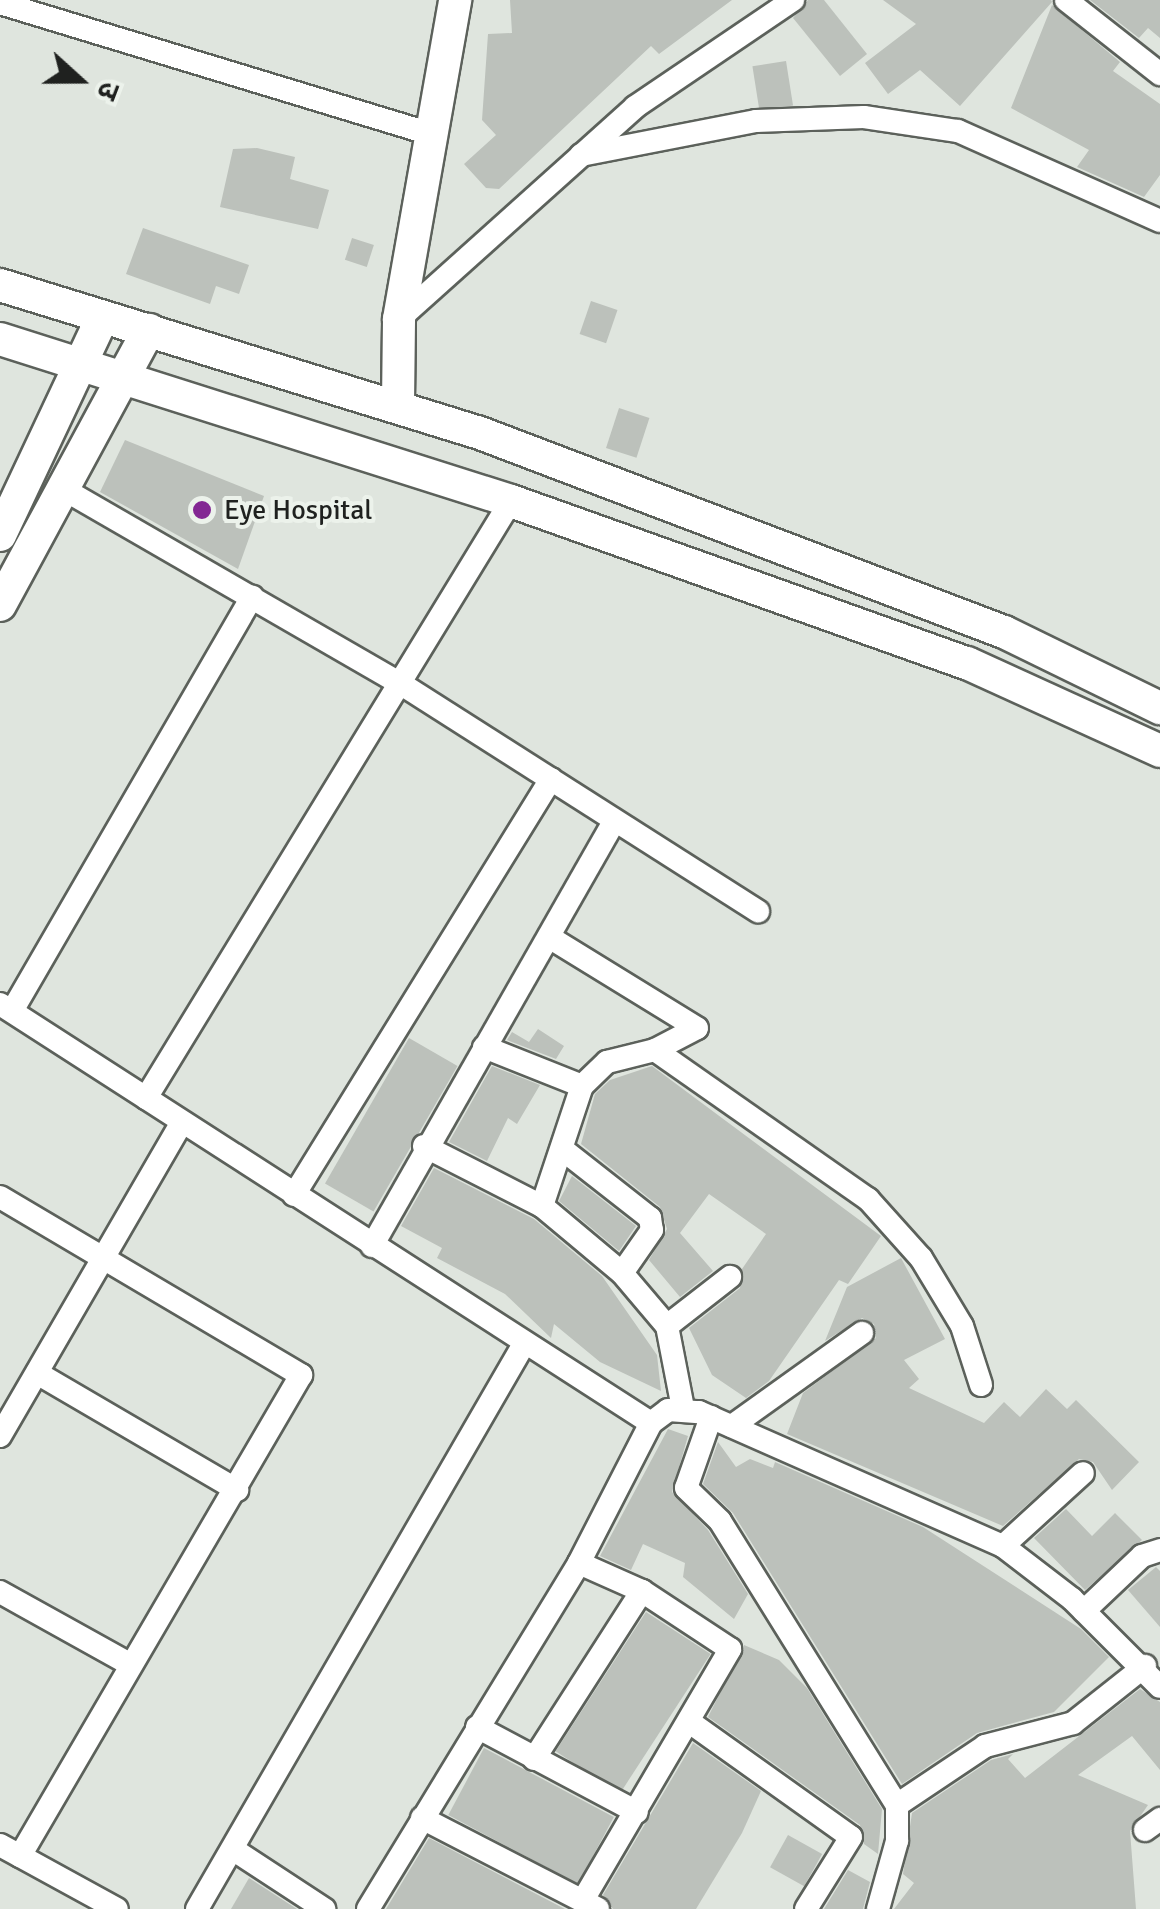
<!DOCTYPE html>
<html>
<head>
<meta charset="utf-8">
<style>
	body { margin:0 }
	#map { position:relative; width:1160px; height:1909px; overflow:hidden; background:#dfe5de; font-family:Signika,"Noto Sans Devanagari",sans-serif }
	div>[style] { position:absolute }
	.building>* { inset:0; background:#bcc1bb; transform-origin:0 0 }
	.roads { filter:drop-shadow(2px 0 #5c615b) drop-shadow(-2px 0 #5c615b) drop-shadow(0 2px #5c615b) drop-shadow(0 -2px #5c615b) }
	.street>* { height:22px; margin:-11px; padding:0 11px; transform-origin:11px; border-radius:11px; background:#fff }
	.secondary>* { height:32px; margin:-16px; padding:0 16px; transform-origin:16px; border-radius:16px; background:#fff }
	.dots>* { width:28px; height:28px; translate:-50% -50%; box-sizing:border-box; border:5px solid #ecf2eb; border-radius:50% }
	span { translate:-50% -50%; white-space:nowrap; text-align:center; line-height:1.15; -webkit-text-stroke:8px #ecf2eb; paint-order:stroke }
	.poi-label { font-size:28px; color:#1f211f }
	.left { translate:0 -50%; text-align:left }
	.north { position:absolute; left:30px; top:30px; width:100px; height:100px; -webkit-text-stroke:8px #ecf2eb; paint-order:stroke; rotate:111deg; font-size:28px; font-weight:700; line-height:40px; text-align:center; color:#1f211f }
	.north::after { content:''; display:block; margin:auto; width:35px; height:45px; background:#1f211f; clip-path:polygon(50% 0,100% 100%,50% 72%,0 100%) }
</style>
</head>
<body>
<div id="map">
	<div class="building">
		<i style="clip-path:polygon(510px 0,732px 0,659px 54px,651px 46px,499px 189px,486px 188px,464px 164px,496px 135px,482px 120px,488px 34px,512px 33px)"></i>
		<i style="clip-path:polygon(808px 0,824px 0,867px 54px,840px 76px,793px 18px)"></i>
		<i style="clip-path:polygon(883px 0,1051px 0,1052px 2px,960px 106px,920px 70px,888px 94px,865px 63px,916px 24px)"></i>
		<i style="clip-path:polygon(1090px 0,1160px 0,1160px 38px,1148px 28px,1139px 38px)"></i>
		<i style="clip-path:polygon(1052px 5px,1120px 62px,1113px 71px,1160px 104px,1160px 175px,1144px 197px,1077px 167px,1089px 150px,1011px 108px)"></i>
		<i style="left:786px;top:61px;width:45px;height:34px;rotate:81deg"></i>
		<i style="clip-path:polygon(257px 148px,295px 157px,290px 179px,329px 190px,318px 229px,220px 207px,233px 149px)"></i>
		<i style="clip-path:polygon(143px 228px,249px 265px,239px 294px,216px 286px,210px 304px,126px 274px)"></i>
		<i style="left:352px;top:238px;width:23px;height:23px;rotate:18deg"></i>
		<i style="left:591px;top:301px;width:28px;height:35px;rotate:19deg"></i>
		<i style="left:619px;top:408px;width:32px;height:42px;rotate:18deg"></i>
		<i style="clip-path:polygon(125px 440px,264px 496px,238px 569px,100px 492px)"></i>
		<i style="clip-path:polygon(538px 1029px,564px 1046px,556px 1059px,507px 1040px,512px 1032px,529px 1042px)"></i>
		<i style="left:409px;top:1038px;width:56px;height:168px;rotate:30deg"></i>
		<i style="clip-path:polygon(492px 1066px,540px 1085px,517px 1124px,508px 1118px,487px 1161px,449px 1142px)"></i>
		<i style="clip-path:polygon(652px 1066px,881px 1236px,848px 1284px,839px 1280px,769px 1381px,746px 1398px,712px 1375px,689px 1328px,740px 1288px,742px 1269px,766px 1234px,709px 1194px,680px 1233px,713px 1271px,680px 1297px,649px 1260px,667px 1229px,660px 1207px,581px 1144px,595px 1094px,610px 1080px)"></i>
		<i style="clip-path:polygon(434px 1168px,534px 1219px,602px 1276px,657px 1355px,661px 1391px,600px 1362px,554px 1324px,551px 1338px,505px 1294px,437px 1258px,442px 1248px,401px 1226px)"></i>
		<i style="clip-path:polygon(572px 1176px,636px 1226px,619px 1251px,559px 1201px)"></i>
		<i style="clip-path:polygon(901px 1258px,945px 1339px,904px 1360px,919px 1379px,909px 1388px,984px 1423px,1004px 1402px,1020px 1417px,1046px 1389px,1067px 1409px,1076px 1400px,1139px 1462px,1112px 1490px,1093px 1462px,1079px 1459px,1003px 1526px,787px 1434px,803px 1393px,876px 1338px,874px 1324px,862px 1318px,825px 1341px,847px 1287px)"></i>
		<i style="clip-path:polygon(668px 1429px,688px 1436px,672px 1492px,708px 1530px,748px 1594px,734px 1619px,683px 1577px,685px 1563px,643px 1544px,631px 1570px,600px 1556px)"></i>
		<i style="clip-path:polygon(718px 1442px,736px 1467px,750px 1459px,773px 1468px,775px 1462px,923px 1527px,1081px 1629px,1109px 1657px,1054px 1712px,977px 1733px,902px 1784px,733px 1513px,703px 1484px)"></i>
		<i style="clip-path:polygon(1066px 1509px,1092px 1536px,1115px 1513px,1142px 1540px,1085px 1590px,1034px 1538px)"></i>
		<i style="clip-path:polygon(1156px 1567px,1160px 1571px,1160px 1627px,1128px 1590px)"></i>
		<i style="left:646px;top:1612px;width:77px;height:166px;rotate:33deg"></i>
		<i style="clip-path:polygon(744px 1645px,779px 1660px,807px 1688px,882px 1809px,878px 1854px,864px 1844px,860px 1825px,708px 1717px)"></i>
		<i style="clip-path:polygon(1140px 1689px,1160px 1702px,1160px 1770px,1132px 1736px,1078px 1775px,1148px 1805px,1130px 1831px,1136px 1909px,894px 1909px,914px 1883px,903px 1874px,912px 1813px,991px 1760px,1013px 1754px,1008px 1759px,1025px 1778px)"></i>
		<i style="clip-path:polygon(693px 1743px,761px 1791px,742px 1833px,696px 1909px,613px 1909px,603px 1895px)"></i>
		<i style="left:484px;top:1748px;width:147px;height:76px;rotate:28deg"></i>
		<i style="left:788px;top:1835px;width:39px;height:37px;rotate:29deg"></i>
		<i style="clip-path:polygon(429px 1838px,565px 1909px,386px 1909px)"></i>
		<i style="clip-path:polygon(848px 1870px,870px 1882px,863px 1909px,824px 1909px)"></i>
		<i style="clip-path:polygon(249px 1878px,297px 1909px,231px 1909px)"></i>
	</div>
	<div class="roads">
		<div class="street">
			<i style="left:1066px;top:0;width:120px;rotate:38.2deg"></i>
			<i style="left:0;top:3px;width:450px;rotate:16.9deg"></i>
			<i style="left:581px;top:155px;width:178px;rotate:-11deg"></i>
			<i style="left:756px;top:121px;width:108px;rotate:-2.1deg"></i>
			<i style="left:864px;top:117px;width:95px;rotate:8.5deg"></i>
			<i style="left:958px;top:131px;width:221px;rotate:24deg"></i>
			<i style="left:399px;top:319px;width:317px;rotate:-41.9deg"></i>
			<i style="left:635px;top:107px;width:191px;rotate:-34.1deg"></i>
			<i style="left:65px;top:490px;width:384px;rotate:30deg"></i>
			<i style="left:398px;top:682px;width:427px;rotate:32.5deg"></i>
			<i style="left:0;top:1004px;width:774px;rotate:32.77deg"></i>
			<i style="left:12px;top:1011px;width:479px;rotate:-59.9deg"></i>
			<i style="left:484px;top:1047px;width:105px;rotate:21.7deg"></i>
			<i style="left:655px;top:1050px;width:260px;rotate:35deg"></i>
			<i style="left:868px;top:1199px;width:79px;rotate:48.1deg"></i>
			<i style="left:921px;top:1258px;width:79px;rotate:58.9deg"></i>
			<i style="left:962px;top:1326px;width:62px;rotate:72.1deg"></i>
			<i style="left:146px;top:1098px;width:700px;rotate:-58.56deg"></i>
			<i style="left:424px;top:1146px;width:132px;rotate:27deg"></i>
			<i style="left:542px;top:1206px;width:104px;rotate:39.9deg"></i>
			<i style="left:622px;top:1273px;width:70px;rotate:49.7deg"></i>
			<i style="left:667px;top:1326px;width:84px;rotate:79deg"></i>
			<i style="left:562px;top:1149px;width:112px;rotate:38.1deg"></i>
			<i style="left:650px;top:1218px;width:12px;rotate:81deg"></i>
			<i style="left:652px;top:1230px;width:52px;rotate:124.9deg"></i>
			<i style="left:294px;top:1195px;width:489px;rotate:-58.3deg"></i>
			<i style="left:0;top:1197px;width:350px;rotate:30.6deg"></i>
			<i style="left:301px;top:1375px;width:557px;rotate:120.29deg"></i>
			<i style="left:542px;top:1206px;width:126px;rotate:-71.6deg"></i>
			<i style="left:582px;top:1086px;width:35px;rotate:-44deg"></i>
			<i style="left:607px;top:1062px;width:49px;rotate:-14deg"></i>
			<i style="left:655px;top:1050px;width:47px;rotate:-27.6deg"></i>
			<i style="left:697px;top:1028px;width:174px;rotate:-148.4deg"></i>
			<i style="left:372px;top:1246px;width:488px;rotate:-60.3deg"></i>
			<i style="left:667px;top:1326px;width:80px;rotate:-37.9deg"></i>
			<i style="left:37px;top:1373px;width:232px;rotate:30.3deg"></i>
			<i style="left:711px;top:1417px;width:75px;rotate:109.4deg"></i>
			<i style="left:686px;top:1488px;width:47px;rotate:44.1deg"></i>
			<i style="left:720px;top:1521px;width:335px;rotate:58.1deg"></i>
			<i style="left:897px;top:1805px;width:36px;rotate:90deg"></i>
			<i style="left:897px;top:1841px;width:71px;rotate:105.6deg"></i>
			<i style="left:732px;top:1426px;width:160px;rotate:-35.6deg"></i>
			<i style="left:0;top:1436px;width:363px;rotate:-59.9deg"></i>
			<i style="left:1003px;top:1546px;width:108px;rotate:-42.4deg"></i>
			<i style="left:0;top:1592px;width:150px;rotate:29.1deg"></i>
			<i style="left:1084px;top:1611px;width:80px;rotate:-43.5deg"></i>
			<i style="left:1142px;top:1556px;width:19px;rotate:-18deg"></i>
			<i style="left:691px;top:1723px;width:196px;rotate:35.5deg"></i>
			<i style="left:851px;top:1837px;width:85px;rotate:122deg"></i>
			<i style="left:477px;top:1727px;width:181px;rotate:28deg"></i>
			<i style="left:534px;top:1759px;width:200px;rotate:-57.3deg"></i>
			<i style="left:642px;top:1591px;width:69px;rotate:-156deg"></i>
			<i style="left:897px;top:1805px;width:106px;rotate:-33.8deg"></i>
			<i style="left:985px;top:1746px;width:91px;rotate:-14.6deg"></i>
			<i style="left:1073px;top:1723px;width:92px;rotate:-38.4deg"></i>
			<i style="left:422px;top:1818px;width:198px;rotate:27.3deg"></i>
			<i style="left:1145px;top:1830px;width:19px;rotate:-36deg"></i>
			<i style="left:0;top:1845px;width:133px;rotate:28.7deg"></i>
			<i style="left:234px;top:1850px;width:108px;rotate:33.2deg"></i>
			<i style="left:583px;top:1900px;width:291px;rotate:-59.6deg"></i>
			<i style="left:730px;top:1649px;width:105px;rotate:-146.6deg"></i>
			<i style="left:197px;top:1909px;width:653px;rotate:-59.94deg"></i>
			<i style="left:368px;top:1909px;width:405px;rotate:-58.6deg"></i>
			<i style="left:579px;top:1563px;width:157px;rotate:-62.8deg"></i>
			<i style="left:651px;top:1423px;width:21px;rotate:-37deg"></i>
			<i style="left:668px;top:1410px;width:31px;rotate:4deg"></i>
			<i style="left:699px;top:1412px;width:332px;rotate:23.8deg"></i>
			<i style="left:1003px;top:1546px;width:87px;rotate:37.5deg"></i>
			<i style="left:1072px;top:1599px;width:124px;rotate:45deg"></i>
		</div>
		<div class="secondary">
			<i style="left:0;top:285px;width:502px;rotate:17.14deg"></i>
			<i style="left:480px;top:433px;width:561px;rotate:20.8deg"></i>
			<i style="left:1004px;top:632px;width:174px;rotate:26deg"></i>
			<i style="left:0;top:339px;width:536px;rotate:17.59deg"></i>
			<i style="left:511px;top:501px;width:484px;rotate:19.6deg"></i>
			<i style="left:967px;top:663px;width:212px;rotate:24.5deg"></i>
			<i style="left:398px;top:403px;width:84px;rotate:-89.3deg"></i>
			<i style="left:399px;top:319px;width:324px;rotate:-80deg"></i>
			<i style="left:0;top:535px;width:240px;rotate:-64.8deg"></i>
			<i style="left:0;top:605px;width:313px;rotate:-61.6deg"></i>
		</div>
	</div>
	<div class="dots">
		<i style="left:202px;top:510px;background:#832793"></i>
	</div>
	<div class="poi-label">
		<span class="left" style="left:224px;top:510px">Eye Hospital</span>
	</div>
	<div class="north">उ</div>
</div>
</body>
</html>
